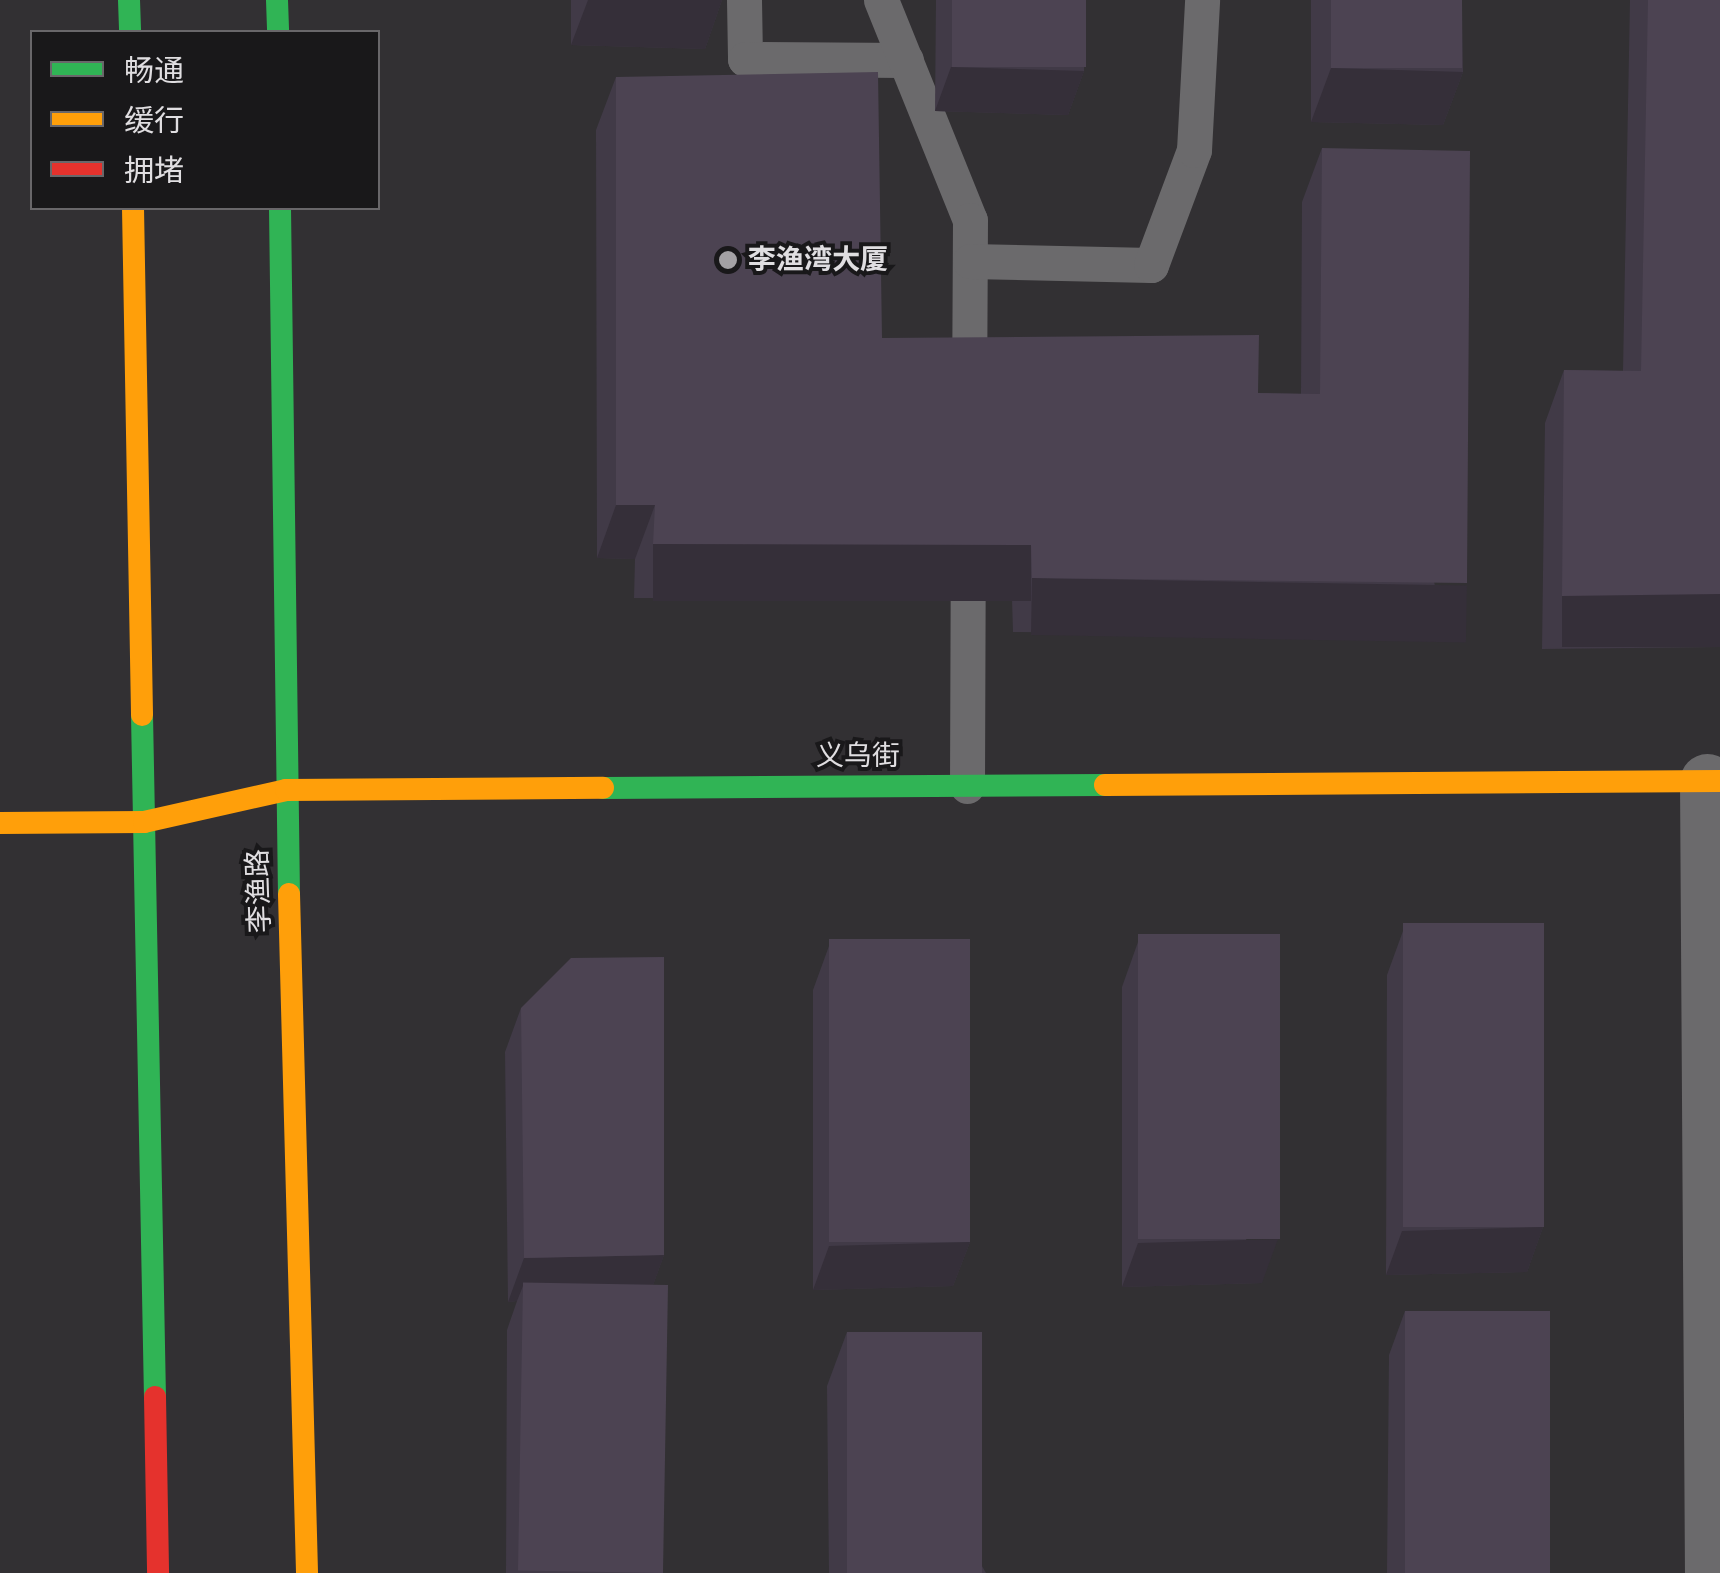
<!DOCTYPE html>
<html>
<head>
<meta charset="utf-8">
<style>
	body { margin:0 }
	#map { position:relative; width:1720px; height:1573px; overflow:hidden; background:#323033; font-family:"Source Sans 3","Noto Sans SC",sans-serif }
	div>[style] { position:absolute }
	.lane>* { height:35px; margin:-17.5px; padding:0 17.5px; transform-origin:17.5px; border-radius:17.5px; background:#6b6a6c }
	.street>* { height:55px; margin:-27.5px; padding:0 27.5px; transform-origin:27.5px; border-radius:27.5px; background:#6b6a6c }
	.fast>* { height:22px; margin:-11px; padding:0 11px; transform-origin:11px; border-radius:11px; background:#30b455 }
	.slow>* { height:22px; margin:-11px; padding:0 11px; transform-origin:11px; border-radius:11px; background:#ff9f0a }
	.jam>* { height:22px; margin:-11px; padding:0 11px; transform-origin:11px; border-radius:11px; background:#e5322d }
	.wall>* { inset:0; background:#413a47 }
	.shaded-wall>* { inset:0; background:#352f39; transform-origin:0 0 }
	.building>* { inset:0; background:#4c4352; transform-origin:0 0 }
	.dots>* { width:28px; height:28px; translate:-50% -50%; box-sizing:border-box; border:5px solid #19181a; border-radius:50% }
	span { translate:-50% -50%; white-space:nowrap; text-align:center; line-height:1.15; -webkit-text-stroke:8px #19181a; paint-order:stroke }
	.poi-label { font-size:28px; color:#e0dee1; font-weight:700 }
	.left { translate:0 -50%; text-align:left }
	.street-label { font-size:28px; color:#e0dee1 }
	.legend { position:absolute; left:30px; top:30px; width:350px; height:180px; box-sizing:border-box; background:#19181a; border:2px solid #69676a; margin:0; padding:12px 18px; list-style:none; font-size:30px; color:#e0dee1 }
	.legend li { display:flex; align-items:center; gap:20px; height:50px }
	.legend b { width:50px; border:2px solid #69676a }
</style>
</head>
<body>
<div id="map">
	<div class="lane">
		<i style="left:744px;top:0;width:59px;rotate:89deg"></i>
		<i style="left:745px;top:59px;width:161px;rotate:0.4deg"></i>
		<i style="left:881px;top:0;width:237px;rotate:68deg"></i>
		<i style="left:970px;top:220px;width:165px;rotate:90.3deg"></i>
		<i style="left:970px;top:261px;width:181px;rotate:1.3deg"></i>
		<i style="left:1151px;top:265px;width:123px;rotate:-69.5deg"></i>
		<i style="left:1194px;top:150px;width:150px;rotate:-86.9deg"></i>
		<i style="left:967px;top:786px;width:234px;rotate:-89.8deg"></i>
	</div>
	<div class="street">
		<i style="left:1707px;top:781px;width:792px;rotate:89.64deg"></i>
	</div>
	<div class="fast">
		<i style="left:129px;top:0;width:32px;rotate:88deg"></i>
		<i style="left:277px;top:0;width:32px;rotate:88deg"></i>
		<i style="left:280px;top:208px;width:686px;rotate:89.25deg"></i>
		<i style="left:142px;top:715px;width:682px;rotate:88.91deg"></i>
		<i style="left:603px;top:788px;width:502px;rotate:-0.34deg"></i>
	</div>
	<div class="slow">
		<i style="left:133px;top:208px;width:507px;rotate:88.98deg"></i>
		<i style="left:1105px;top:785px;width:615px;rotate:-0.37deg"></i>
		<i style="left:0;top:823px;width:144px;rotate:-0.4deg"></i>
		<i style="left:144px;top:822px;width:146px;rotate:-12.7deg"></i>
		<i style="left:286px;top:790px;width:317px;rotate:-0.4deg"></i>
		<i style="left:289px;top:894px;width:679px;rotate:88.48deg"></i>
	</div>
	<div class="jam">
		<i style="left:155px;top:1397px;width:176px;rotate:89deg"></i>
	</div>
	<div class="wall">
		<i style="clip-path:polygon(571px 0,722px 0,705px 49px,571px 45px)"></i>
		<i style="clip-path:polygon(936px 0,1086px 0,1084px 71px,1068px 115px,935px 111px)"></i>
		<i style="clip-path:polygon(1311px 0,1462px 0,1463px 72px,1443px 125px,1311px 122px)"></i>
		<i style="clip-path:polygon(1630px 0,1720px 0,1720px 647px,1542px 649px,1545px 423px,1564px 370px,1623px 371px)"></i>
		<i style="clip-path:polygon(616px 77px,882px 338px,1258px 393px,1301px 394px,1302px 202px,1322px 148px,1448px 636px,1013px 632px,1012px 599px,634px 598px,635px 559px,597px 558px,596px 130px)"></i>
		<i style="clip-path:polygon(1403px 931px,1543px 1227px,1527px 1272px,1386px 1275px,1387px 975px)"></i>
		<i style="clip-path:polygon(1138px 942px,1262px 1283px,1122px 1287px,1122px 987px)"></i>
		<i style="clip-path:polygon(829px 946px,970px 1242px,953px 1286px,813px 1290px,813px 990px)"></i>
		<i style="clip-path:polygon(521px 1008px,664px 1255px,653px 1285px,663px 1573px,506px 1573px,507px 1330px,517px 1301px,508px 1302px,505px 1052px)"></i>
		<i style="clip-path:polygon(1405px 1311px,1545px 1573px,1387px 1573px,1389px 1355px)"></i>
		<i style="clip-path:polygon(847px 1332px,986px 1573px,829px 1573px,827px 1386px)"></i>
	</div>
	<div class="shaded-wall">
		<i style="clip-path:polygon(588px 0,722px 0,705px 49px,571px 45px)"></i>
		<i style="clip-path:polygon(951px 67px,1084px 71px,1068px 115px,935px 111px)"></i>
		<i style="clip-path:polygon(1331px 68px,1463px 72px,1443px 125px,1311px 122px)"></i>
		<i style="clip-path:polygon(616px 505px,655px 505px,635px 559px,597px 558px)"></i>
		<i style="left:653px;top:544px;width:378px;height:57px"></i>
		<i style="left:1032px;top:578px;width:435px;height:57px;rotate:1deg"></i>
		<i style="left:1720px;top:594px;width:53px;height:158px;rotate:90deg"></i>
		<i style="clip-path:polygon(1543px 1227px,1527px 1272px,1386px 1275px,1402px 1231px)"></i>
		<i style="clip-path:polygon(1278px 1239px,1262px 1283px,1122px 1287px,1138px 1243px)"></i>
		<i style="clip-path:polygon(970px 1242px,953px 1286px,813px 1290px,829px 1246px)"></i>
		<i style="clip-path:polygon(664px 1255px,648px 1299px,523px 1286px,517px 1301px,508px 1302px,524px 1258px)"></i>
	</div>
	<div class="building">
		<i style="left:952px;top:0;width:134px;height:67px"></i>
		<i style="left:1331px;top:0;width:131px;height:68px"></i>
		<i style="clip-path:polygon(1648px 0,1720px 0,1720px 594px,1562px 596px,1564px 370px,1641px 371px)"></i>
		<i style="clip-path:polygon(878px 72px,882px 338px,1259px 335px,1258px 393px,1320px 394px,1322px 148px,1470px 151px,1467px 583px,1032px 578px,1031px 545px,653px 544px,655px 505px,616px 505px,616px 77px)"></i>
		<i style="left:1544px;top:923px;width:304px;height:141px;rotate:90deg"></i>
		<i style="left:1280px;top:934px;width:305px;height:142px;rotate:90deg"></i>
		<i style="left:970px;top:939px;width:303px;height:141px;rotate:90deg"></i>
		<i style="clip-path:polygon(664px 957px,664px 1255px,524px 1258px,521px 1008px,571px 958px)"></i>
		<i style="left:668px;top:1285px;width:288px;height:145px;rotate:91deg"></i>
		<i style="left:1405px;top:1311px;width:145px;height:262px"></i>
		<i style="left:847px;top:1332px;width:135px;height:241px"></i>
	</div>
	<div class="dots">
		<i style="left:728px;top:260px;background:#a3a1a4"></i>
	</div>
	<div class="poi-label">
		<span class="left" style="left:748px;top:260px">李渔湾大厦</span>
	</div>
	<div class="street-label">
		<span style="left:858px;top:756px">义乌街</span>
		<span style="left:259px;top:891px;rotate:-92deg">李渔路</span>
	</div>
	<ul class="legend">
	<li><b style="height:12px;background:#30b455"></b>畅通</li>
	<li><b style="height:12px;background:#ff9f0a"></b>缓行</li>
	<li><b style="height:12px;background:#e5322d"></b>拥堵</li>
	</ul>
</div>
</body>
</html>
